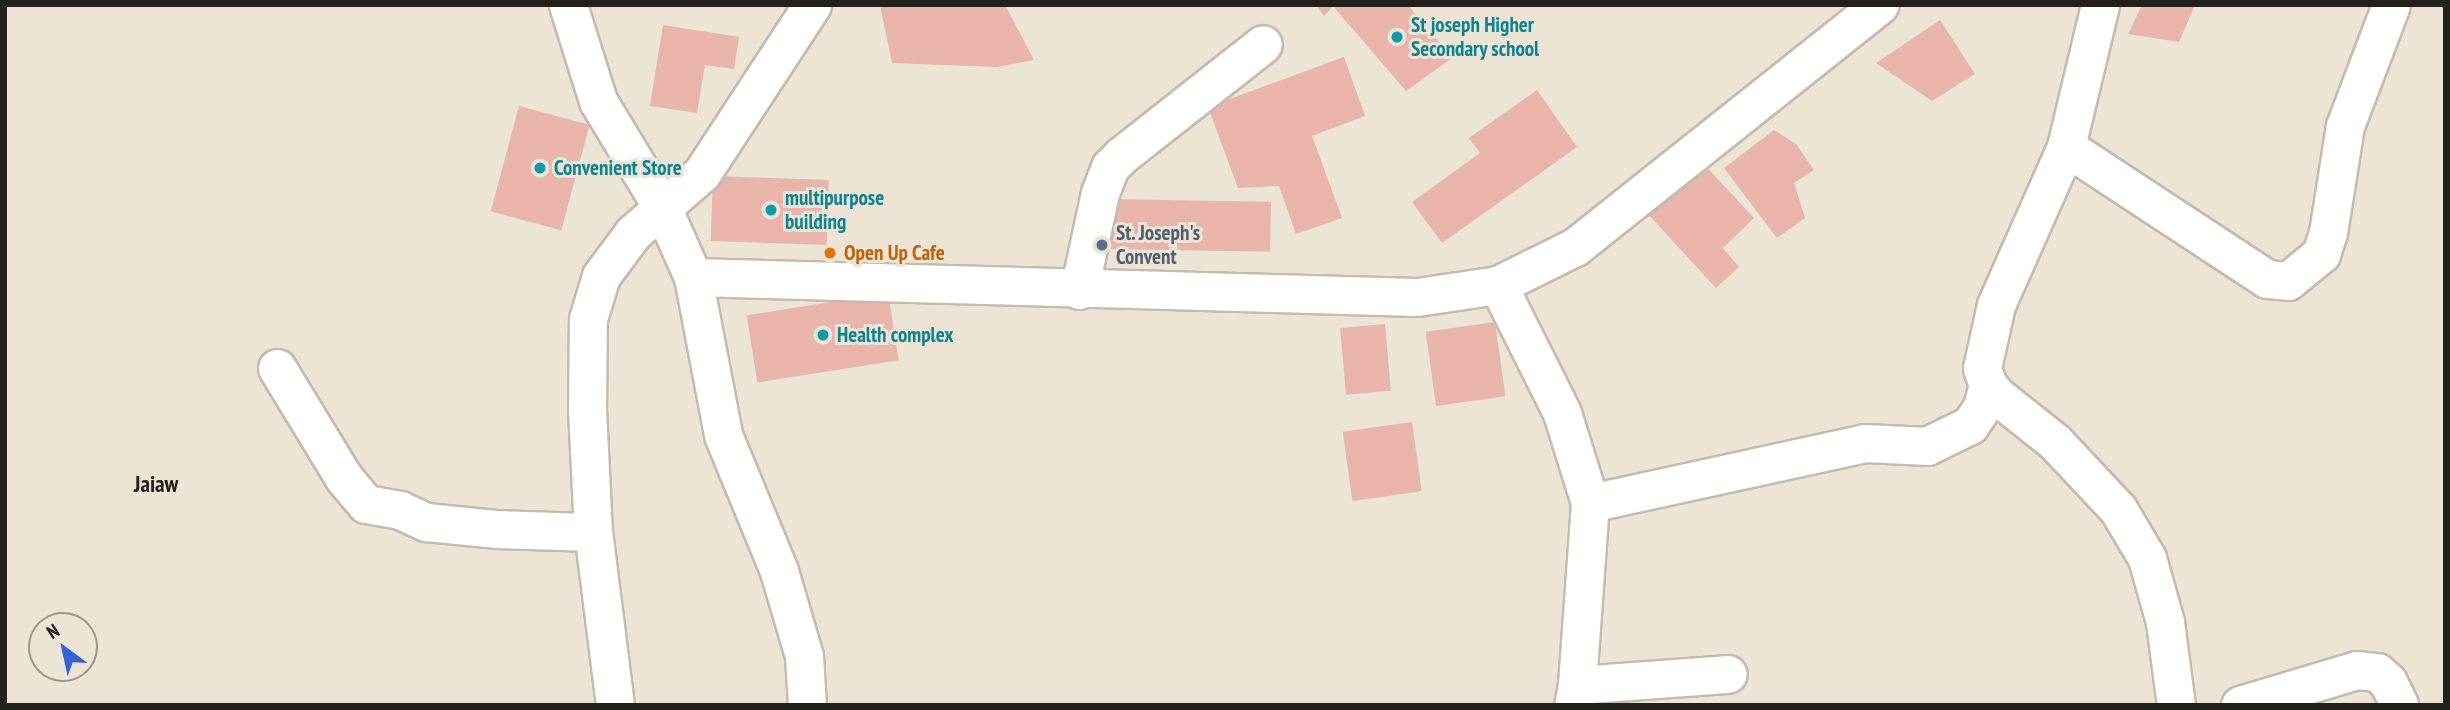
<!DOCTYPE html>
<html>
<head>
<meta charset="utf-8">
<style>
	body { margin:0 }
	#map { position:relative; width:2450px; height:710px; overflow:hidden; background:#ece4d5; font-family:"PT Sans Narrow",sans-serif }
	div>[style] { position:absolute }
	.building>* { inset:0; background:#e8b4ac; transform-origin:0 0 }
	.roads { filter:drop-shadow(2px 0 #c3bbac) drop-shadow(-2px 0 #c3bbac) drop-shadow(0 2px #c3bbac) drop-shadow(0 -2px #c3bbac) }
	.minor>* { height:37px; margin:-18.5px; padding:0 18.5px; transform-origin:18.5px; border-radius:18.5px; background:#fff }
	.dots>* { width:19px; height:19px; translate:-50% -50%; box-sizing:border-box; border:4px solid #ece4d5; border-radius:50% }
	span { translate:-50% -50%; white-space:nowrap; text-align:center; line-height:1.15; -webkit-text-stroke:6px #ece4d5; paint-order:stroke }
	.culture-label { font-size:21px; color:#0d838f; font-weight:700 }
	.left { translate:0 -50%; text-align:left }
	.service-label { font-size:21px; color:#4e5e75; font-weight:700 }
	.food-label { font-size:21px; color:#c56008; font-weight:700 }
	.neighbourhood-label { font-size:23px; color:#24211c; font-weight:700 }
	.frame { position:absolute; inset:0; border:7px solid #24211c; pointer-events:none }
	.north { position:absolute; left:28px; top:612px; width:70px; height:70px; box-sizing:border-box; background:#ece4d5; border:2px solid #9c968b; border-radius:50%; rotate:327deg; font-size:19px; font-weight:700; line-height:28px; text-align:center; color:#24211c }
	.north::after { content:''; display:block; margin:auto; width:24px; height:32px; background:#3464d4; clip-path:polygon(50% 0,100% 100%,50% 72%,0 100%) }
</style>
</head>
<body>
<div id="map">
	<div class="building">
		<i style="clip-path:polygon(880px 5px,1005px 5px,1034px 60px,997px 67px,892px 63px)"></i>
		<i style="clip-path:polygon(1316px 5px,1408px 5px,1452px 58px,1406px 91px,1333px 6px,1324px 16px)"></i>
		<i style="clip-path:polygon(2142px 5px,2195px 5px,2179px 42px,2128px 34px)"></i>
		<i style="clip-path:polygon(1940px 20px,1975px 74px,1932px 101px,1876px 63px)"></i>
		<i style="clip-path:polygon(663px 25px,739px 37px,734px 69px,705px 65px,697px 113px,650px 106px)"></i>
		<i style="clip-path:polygon(1344px 57px,1365px 116px,1312px 136px,1342px 218px,1296px 234px,1279px 186px,1238px 188px,1208px 107px)"></i>
		<i style="clip-path:polygon(1537px 90px,1577px 147px,1442px 243px,1412px 202px,1480px 153px,1469px 138px)"></i>
		<i style="left:519px;top:106px;width:73px;height:109px;rotate:15deg"></i>
		<i style="clip-path:polygon(1774px 130px,1796px 144px,1814px 170px,1794px 183px,1805px 218px,1777px 238px,1724px 168px)"></i>
		<i style="clip-path:polygon(1701px 161px,1754px 218px,1723px 248px,1739px 267px,1716px 288px,1646px 212px)"></i>
		<i style="left:713px;top:176px;width:116px;height:65px;rotate:2deg"></i>
		<i style="left:1108px;top:199px;width:163px;height:50px;rotate:1deg"></i>
		<i style="left:888px;top:293px;width:68px;height:143px;rotate:81deg"></i>
		<i style="left:1495px;top:322px;width:75px;height:70px;rotate:82deg"></i>
		<i style="left:1385px;top:324px;width:67px;height:45px;rotate:85deg"></i>
		<i style="left:1412px;top:422px;width:70px;height:70px;rotate:82deg"></i>
	</div>
	<div class="roads">
		<div class="minor">
			<i style="left:568px;top:5px;width:101px;rotate:72.6deg"></i>
			<i style="left:598px;top:101px;width:124px;rotate:58.9deg"></i>
			<i style="left:662px;top:207px;width:77px;rotate:66.1deg"></i>
			<i style="left:693px;top:277px;width:161px;rotate:79.2deg"></i>
			<i style="left:723px;top:435px;width:147px;rotate:67.6deg"></i>
			<i style="left:779px;top:571px;width:89px;rotate:73.6deg"></i>
			<i style="left:804px;top:656px;width:49px;rotate:86.5deg"></i>
			<i style="left:2100px;top:5px;width:146px;rotate:103.5deg"></i>
			<i style="left:2066px;top:147px;width:173px;rotate:113.9deg"></i>
			<i style="left:1996px;top:305px;width:65px;rotate:102.5deg"></i>
			<i style="left:1982px;top:368px;width:18px;rotate:71deg"></i>
			<i style="left:1988px;top:385px;width:13px;rotate:51deg"></i>
			<i style="left:1996px;top:395px;width:75px;rotate:38.5deg"></i>
			<i style="left:2055px;top:442px;width:92px;rotate:46.8deg"></i>
			<i style="left:2118px;top:509px;width:57px;rotate:59.4deg"></i>
			<i style="left:2147px;top:558px;width:66px;rotate:74.3deg"></i>
			<i style="left:2165px;top:622px;width:84px;rotate:82.5deg"></i>
			<i style="left:2066px;top:147px;width:240px;rotate:33.3deg"></i>
			<i style="left:2267px;top:279px;width:21px;rotate:5deg"></i>
			<i style="left:2288px;top:281px;width:43px;rotate:-39.3deg"></i>
			<i style="left:2321px;top:254px;width:22px;rotate:-72deg"></i>
			<i style="left:2328px;top:233px;width:108px;rotate:-81deg"></i>
			<i style="left:2345px;top:126px;width:129px;rotate:-69.2deg"></i>
			<i style="left:693px;top:277px;width:724px;rotate:1.58deg"></i>
			<i style="left:1417px;top:297px;width:82px;rotate:-8.4deg"></i>
			<i style="left:1498px;top:285px;width:86px;rotate:-26.3deg"></i>
			<i style="left:1575px;top:247px;width:389px;rotate:-38.5deg"></i>
			<i style="left:1498px;top:285px;width:143px;rotate:63.4deg"></i>
			<i style="left:1562px;top:413px;width:94px;rotate:72.7deg"></i>
			<i style="left:1590px;top:503px;width:182px;rotate:94.1deg"></i>
			<i style="left:1577px;top:685px;width:20px;rotate:101deg"></i>
			<i style="left:1079px;top:290px;width:99px;rotate:-77.8deg"></i>
			<i style="left:1100px;top:193px;width:28px;rotate:-69deg"></i>
			<i style="left:1110px;top:167px;width:17px;rotate:-45deg"></i>
			<i style="left:1122px;top:155px;width:179px;rotate:-38.2deg"></i>
			<i style="left:277px;top:368px;width:129px;rotate:58.7deg"></i>
			<i style="left:344px;top:478px;width:34px;rotate:50deg"></i>
			<i style="left:366px;top:504px;width:35px;rotate:10deg"></i>
			<i style="left:400px;top:510px;width:29px;rotate:25deg"></i>
			<i style="left:426px;top:522px;width:70px;rotate:5.7deg"></i>
			<i style="left:496px;top:529px;width:97px;rotate:1.8deg"></i>
			<i style="left:1590px;top:503px;width:281px;rotate:-12.3deg"></i>
			<i style="left:1865px;top:443px;width:62px;rotate:2.8deg"></i>
			<i style="left:1927px;top:446px;width:48px;rotate:-26deg"></i>
			<i style="left:1970px;top:425px;width:22px;rotate:-56deg"></i>
			<i style="left:1982px;top:407px;width:23px;rotate:-75deg"></i>
			<i style="left:1577px;top:685px;width:151px;rotate:-4.2deg"></i>
			<i style="left:615px;top:705px;width:174px;rotate:-97.2deg"></i>
			<i style="left:593px;top:532px;width:123px;rotate:-92.8deg"></i>
			<i style="left:587px;top:409px;width:90px;rotate:-89.4deg"></i>
			<i style="left:588px;top:319px;width:45px;rotate:-73.2deg"></i>
			<i style="left:601px;top:276px;width:54px;rotate:-53.3deg"></i>
			<i style="left:633px;top:233px;width:91px;rotate:-41deg"></i>
			<i style="left:702px;top:173px;width:201px;rotate:-56.8deg"></i>
			<i style="left:2240px;top:705px;width:122px;rotate:-16.7deg"></i>
			<i style="left:2357px;top:670px;width:20px;rotate:6deg"></i>
			<i style="left:2377px;top:672px;width:15px;rotate:42deg"></i>
			<i style="left:2388px;top:682px;width:25px;rotate:64deg"></i>
		</div>
	</div>
	<div class="dots">
		<i style="left:1397px;top:37px;background:#0f9aa8"></i>
		<i style="left:540px;top:168px;background:#0f9aa8"></i>
		<i style="left:771px;top:210px;background:#0f9aa8"></i>
		<i style="left:1102px;top:245px;background:#5c6f8a"></i>
		<i style="left:830px;top:253px;background:#e8710a"></i>
		<i style="left:823px;top:335px;background:#0f9aa8"></i>
	</div>
	<div class="culture-label">
		<span class="left" style="left:1411px;top:37px">St joseph Higher<br>Secondary school</span>
		<span class="left" style="left:554px;top:168px">Convenient Store</span>
		<span class="left" style="left:785px;top:210px">multipurpose<br>building</span>
		<span class="left" style="left:837px;top:335px">Health complex</span>
	</div>
	<div class="service-label">
		<span class="left" style="left:1116px;top:245px">St. Joseph's<br>Convent</span>
	</div>
	<div class="food-label">
		<span class="left" style="left:844px;top:253px">Open Up Cafe</span>
	</div>
	<div class="neighbourhood-label">
		<span style="left:156px;top:484px">Jaiaw</span>
	</div>
	<div class="frame"></div>
	<div class="north">N</div>
</div>
</body>
</html>
